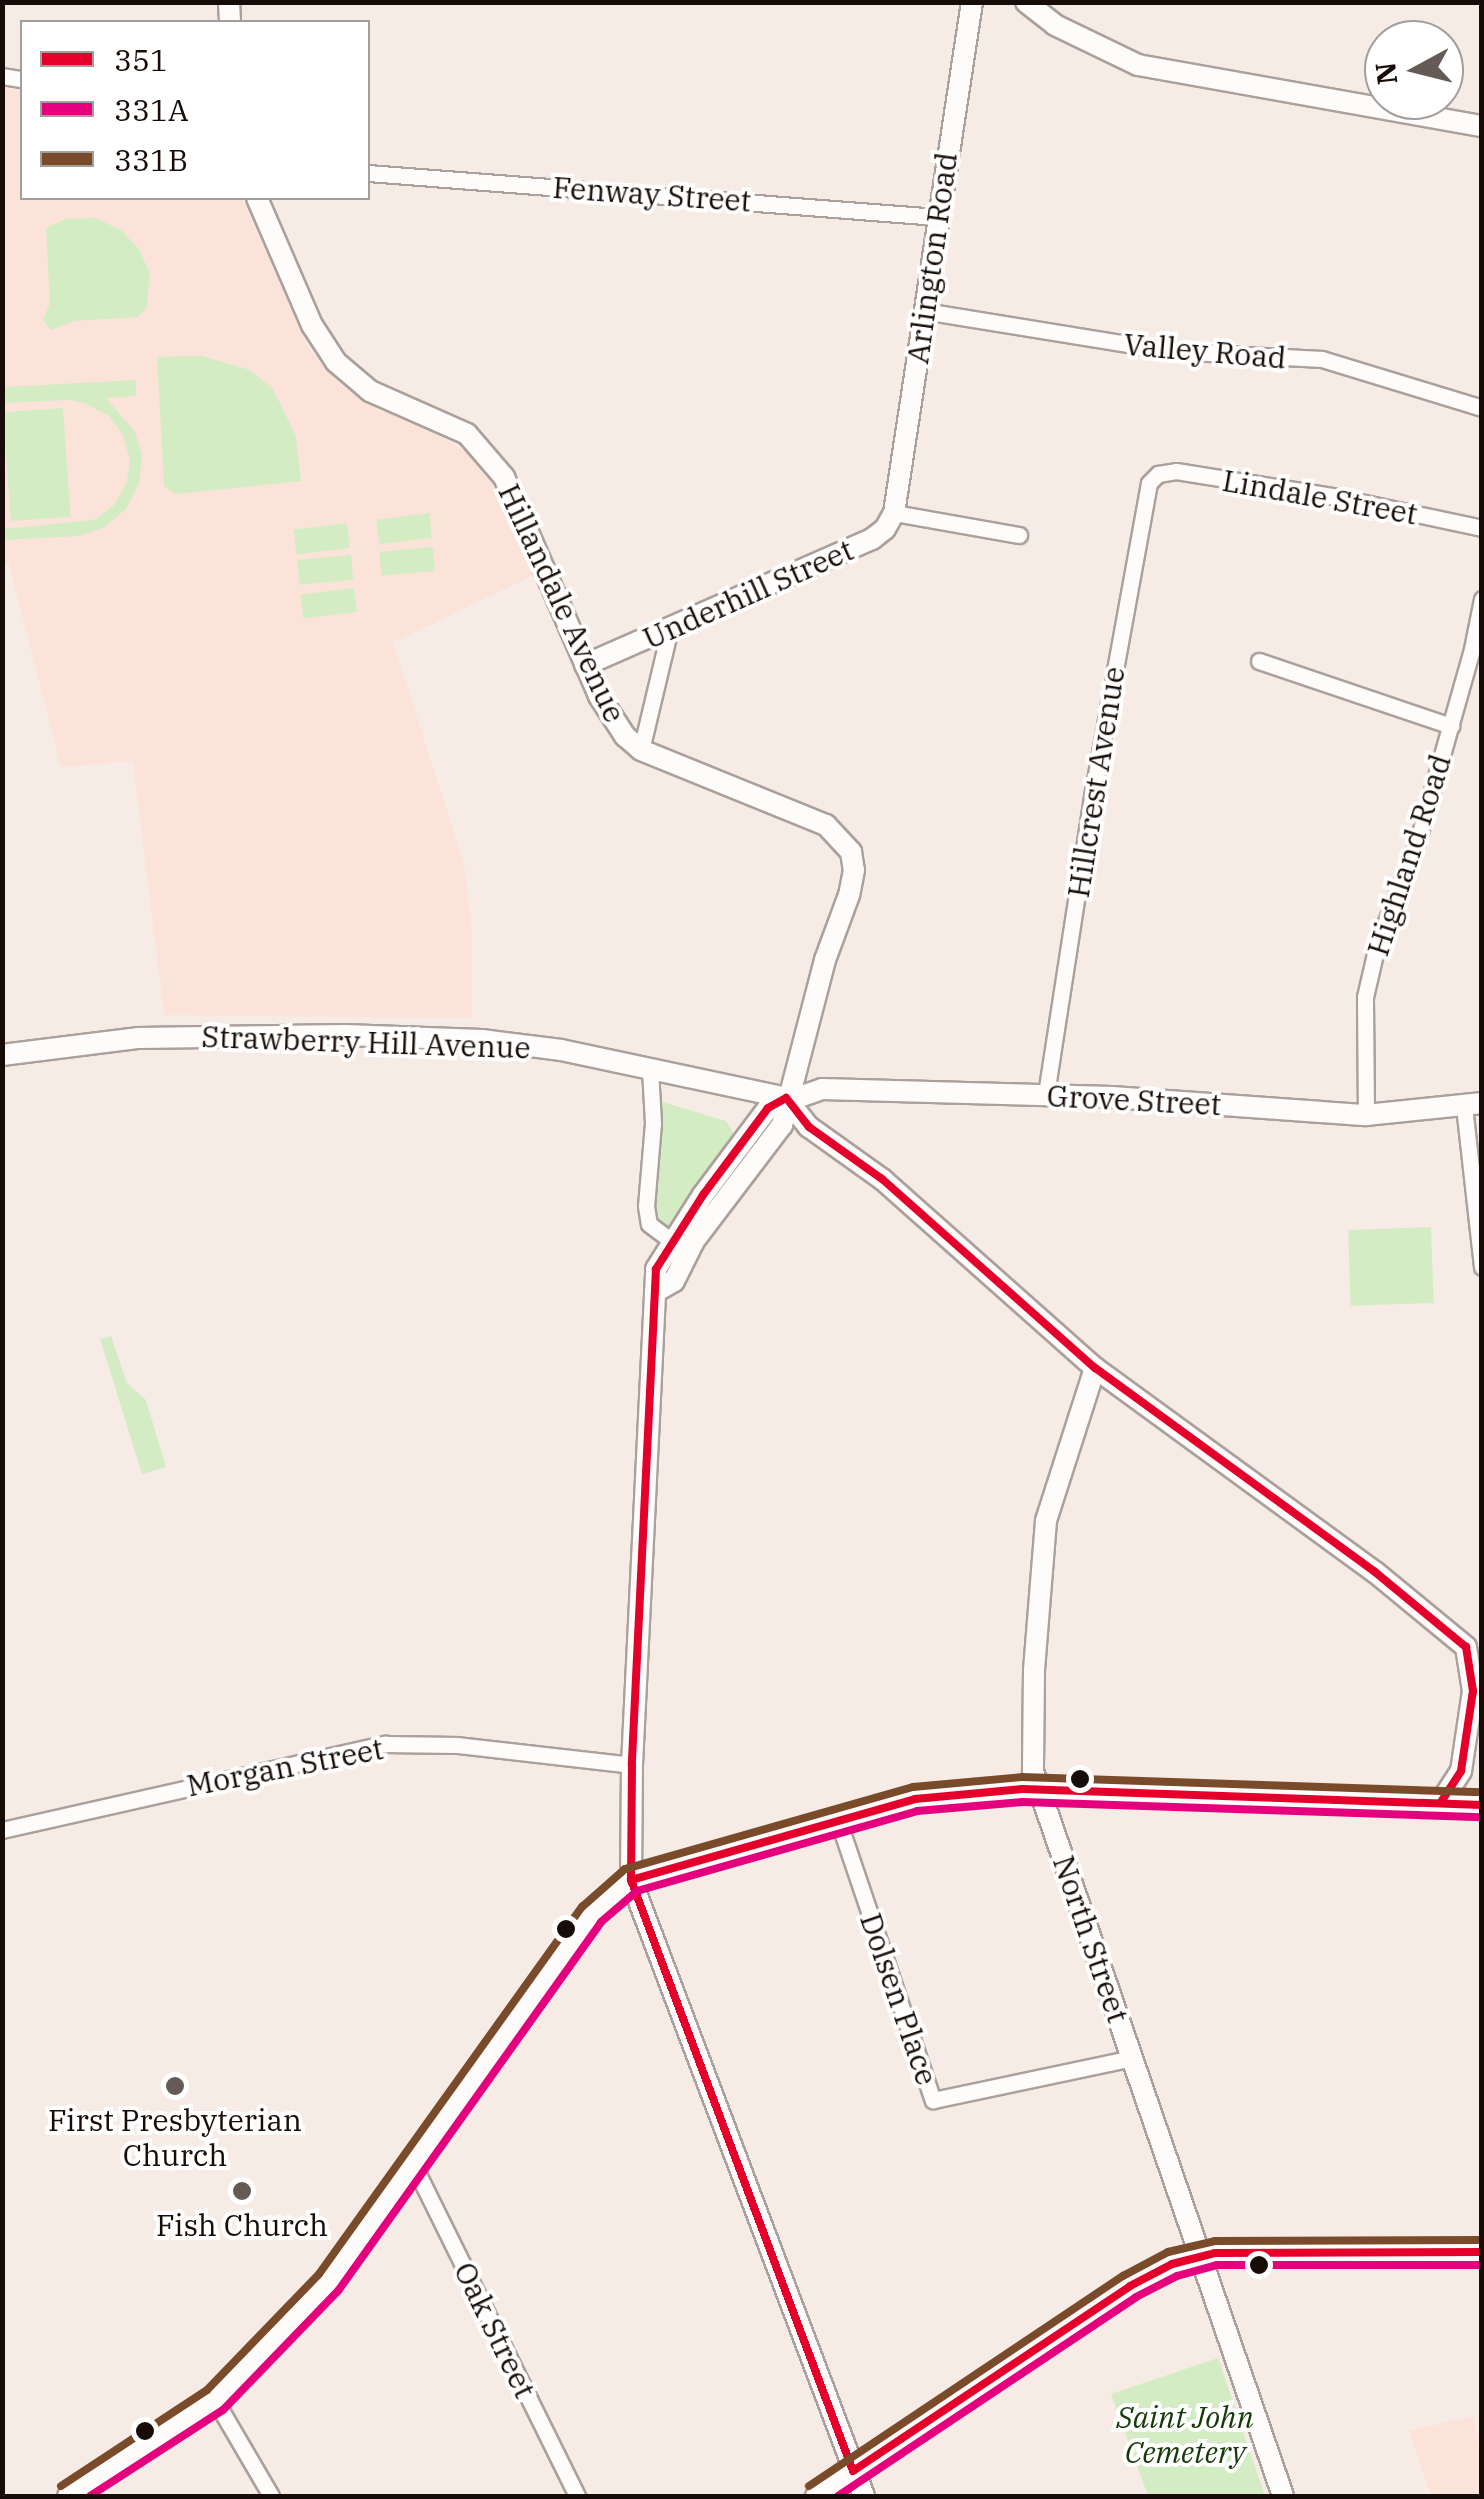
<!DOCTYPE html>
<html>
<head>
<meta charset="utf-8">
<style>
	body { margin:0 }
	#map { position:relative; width:1484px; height:2499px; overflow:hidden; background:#f7ebe6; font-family:"IBM Plex Serif",serif }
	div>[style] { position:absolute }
	.built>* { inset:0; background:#fbe3d9 }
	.green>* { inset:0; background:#d4ecc4; transform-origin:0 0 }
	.roads { filter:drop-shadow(2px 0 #aba09b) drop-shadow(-2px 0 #aba09b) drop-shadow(0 2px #aba09b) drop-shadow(0 -2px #aba09b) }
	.street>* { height:15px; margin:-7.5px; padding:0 7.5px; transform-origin:7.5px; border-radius:7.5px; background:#fefcfb }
	.secondary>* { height:20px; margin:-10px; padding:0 10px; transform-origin:10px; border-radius:10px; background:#fefcfb }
	.bus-1>* { height:8px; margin:-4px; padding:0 4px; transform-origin:4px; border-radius:4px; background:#e4002b }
	.bus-2>* { height:8px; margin:-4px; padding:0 4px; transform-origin:4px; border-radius:4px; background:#e5007d }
	.bus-3>* { height:8px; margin:-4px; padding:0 4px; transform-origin:4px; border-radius:4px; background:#7a4b2a }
	.dots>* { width:28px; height:28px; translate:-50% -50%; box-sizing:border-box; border:5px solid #fff; border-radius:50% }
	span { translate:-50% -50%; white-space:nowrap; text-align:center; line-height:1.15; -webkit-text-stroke:8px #fff; paint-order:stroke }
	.street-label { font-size:30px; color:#170c08 }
	.poi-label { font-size:30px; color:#170c08 }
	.park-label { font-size:30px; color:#143a07; font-style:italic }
	.frame { position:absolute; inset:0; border:5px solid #170c08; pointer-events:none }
	.legend { position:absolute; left:20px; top:20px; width:350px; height:180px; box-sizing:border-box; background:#fff; border:2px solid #a29e9c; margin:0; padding:12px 18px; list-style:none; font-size:30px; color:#170c08 }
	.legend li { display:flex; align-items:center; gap:20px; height:50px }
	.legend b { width:50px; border:2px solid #a29e9c }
	.north { position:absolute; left:1364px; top:20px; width:100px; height:100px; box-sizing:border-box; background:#fff; border:2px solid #a29e9c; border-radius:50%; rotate:263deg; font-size:28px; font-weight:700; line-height:40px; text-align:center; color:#170c08 }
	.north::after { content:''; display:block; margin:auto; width:35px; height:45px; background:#655a56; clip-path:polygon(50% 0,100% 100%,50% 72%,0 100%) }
</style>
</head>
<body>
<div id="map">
	<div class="built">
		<i style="clip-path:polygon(2px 87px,22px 91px,22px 198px,242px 198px,309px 349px,343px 387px,380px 411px,428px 428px,467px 452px,504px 501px,536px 574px,393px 643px,464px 863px,472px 932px,472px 1018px,164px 1015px,133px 761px,61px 767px,9px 564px,3px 564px)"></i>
		<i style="clip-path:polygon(1473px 2416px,1481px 2454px,1481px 2496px,1431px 2496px,1409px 2431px)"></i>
	</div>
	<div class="green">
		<i style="clip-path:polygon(95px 218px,121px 230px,139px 249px,150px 274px,147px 307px,138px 317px,74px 321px,51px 330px,43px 320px,50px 303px,46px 228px,66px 219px)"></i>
		<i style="clip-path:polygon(202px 356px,250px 370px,273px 389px,296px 436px,301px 481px,176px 494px,164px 486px,157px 357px)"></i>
		<i style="clip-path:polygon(136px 380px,136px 396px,106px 398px,135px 432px,142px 455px,139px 484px,127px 508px,105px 527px,79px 536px,3px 540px,3px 529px,94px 520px,114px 505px,126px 484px,130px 460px,123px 436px,109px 416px,87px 404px,70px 400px,3px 403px,3px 387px)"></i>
		<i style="left:63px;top:408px;width:109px;height:60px;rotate:86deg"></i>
		<i style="left:429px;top:513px;width:25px;height:53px;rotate:83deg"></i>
		<i style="left:347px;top:523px;width:25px;height:54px;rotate:83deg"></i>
		<i style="left:433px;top:547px;width:24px;height:54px;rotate:85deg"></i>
		<i style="left:351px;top:555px;width:25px;height:54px;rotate:85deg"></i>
		<i style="left:354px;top:588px;width:24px;height:54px;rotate:83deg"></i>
		<i style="clip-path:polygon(659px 1101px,726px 1121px,733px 1132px,730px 1145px,669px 1229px,655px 1216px)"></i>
		<i style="left:1431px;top:1227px;width:76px;height:83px;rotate:88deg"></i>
		<i style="clip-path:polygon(111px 1336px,127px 1383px,146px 1400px,166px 1467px,142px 1474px,100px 1339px)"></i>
		<i style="clip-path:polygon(1218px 2358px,1265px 2496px,1148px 2496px,1111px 2394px)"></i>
	</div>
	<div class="roads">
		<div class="street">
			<i style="left:2px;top:76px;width:20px;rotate:9deg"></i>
			<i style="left:368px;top:173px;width:571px;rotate:4.42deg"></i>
			<i style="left:924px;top:311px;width:249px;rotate:9.2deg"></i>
			<i style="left:1170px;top:351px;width:152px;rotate:3deg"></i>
			<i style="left:1322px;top:359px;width:167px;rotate:17deg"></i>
			<i style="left:894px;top:513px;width:127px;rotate:10deg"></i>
			<i style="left:1259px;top:661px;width:203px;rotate:18.7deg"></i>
			<i style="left:641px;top:750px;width:125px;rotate:-76.6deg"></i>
			<i style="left:650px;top:1069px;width:54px;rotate:86.8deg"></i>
			<i style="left:653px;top:1123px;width:83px;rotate:94.8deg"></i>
			<i style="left:646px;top:1206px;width:18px;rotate:81deg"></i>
			<i style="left:649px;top:1224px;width:30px;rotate:37deg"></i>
			<i style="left:1046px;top:1094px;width:307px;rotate:-81.2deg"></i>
			<i style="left:1093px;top:791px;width:313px;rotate:-79.7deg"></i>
			<i style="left:1149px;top:483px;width:13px;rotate:-45deg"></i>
			<i style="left:1158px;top:474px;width:18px;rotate:-9deg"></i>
			<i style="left:1176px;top:471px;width:158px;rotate:9.1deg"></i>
			<i style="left:1332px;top:496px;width:153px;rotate:12deg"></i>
			<i style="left:1464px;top:1106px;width:162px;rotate:83.6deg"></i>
			<i style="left:1366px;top:1115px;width:118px;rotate:-90.5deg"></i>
			<i style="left:1365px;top:997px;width:53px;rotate:-77deg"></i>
			<i style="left:1377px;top:945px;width:113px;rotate:-68.7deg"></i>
			<i style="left:1418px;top:840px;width:198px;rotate:-74.2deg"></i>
			<i style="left:1472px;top:649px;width:51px;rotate:-78.7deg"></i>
			<i style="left:838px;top:1820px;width:296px;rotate:71.3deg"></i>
			<i style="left:933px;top:2100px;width:203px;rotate:-11.9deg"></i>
			<i style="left:2px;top:1830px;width:393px;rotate:-12.7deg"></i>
			<i style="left:385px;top:1744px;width:72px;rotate:0.8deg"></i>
			<i style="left:457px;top:1745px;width:176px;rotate:6.5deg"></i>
			<i style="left:413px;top:2164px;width:370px;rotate:63.7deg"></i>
			<i style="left:215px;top:2400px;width:111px;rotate:59.7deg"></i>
		</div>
		<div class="secondary">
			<i style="left:229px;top:2px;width:20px;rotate:87deg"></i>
			<i style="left:1026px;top:2px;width:37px;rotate:38deg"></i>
			<i style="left:1055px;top:25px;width:92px;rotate:25.7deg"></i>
			<i style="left:1138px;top:65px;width:349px;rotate:10.1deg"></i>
			<i style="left:257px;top:198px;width:138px;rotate:66.6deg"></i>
			<i style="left:312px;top:325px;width:44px;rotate:57deg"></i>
			<i style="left:336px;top:362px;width:45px;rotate:40.5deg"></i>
			<i style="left:370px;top:391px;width:106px;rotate:23.9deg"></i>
			<i style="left:467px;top:434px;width:57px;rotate:49.3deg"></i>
			<i style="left:504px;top:477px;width:239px;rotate:66.5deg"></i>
			<i style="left:599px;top:696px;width:48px;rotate:57deg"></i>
			<i style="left:625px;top:736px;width:21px;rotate:41deg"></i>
			<i style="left:641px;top:750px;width:200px;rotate:22.1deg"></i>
			<i style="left:826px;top:825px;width:37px;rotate:47deg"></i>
			<i style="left:851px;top:852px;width:18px;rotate:81deg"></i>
			<i style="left:854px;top:870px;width:25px;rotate:101deg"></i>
			<i style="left:849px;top:895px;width:69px;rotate:110.3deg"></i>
			<i style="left:825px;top:960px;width:171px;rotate:104.6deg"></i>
			<i style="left:782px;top:1125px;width:146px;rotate:127.2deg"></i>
			<i style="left:694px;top:1241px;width:45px;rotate:116.6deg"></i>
			<i style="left:674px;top:1281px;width:22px;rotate:150deg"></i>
			<i style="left:585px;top:665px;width:313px;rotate:-23.7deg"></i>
			<i style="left:872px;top:539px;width:16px;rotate:-38deg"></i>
			<i style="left:885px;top:529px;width:18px;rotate:-61deg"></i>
			<i style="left:894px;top:513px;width:517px;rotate:-81.32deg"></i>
			<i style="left:2px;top:1055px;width:138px;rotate:-7.1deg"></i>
			<i style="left:139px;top:1038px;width:206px;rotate:-0.8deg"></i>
			<i style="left:345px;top:1035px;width:137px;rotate:2.1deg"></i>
			<i style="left:482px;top:1040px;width:80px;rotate:7.2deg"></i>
			<i style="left:561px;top:1050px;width:230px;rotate:12deg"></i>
			<i style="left:786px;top:1098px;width:37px;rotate:52deg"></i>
			<i style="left:809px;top:1127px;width:90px;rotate:35.5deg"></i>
			<i style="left:882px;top:1179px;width:285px;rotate:41.6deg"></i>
			<i style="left:1095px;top:1368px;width:346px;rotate:36.1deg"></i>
			<i style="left:1375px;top:1572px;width:118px;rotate:39.5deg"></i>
			<i style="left:1466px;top:1647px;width:45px;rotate:81deg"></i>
			<i style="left:1473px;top:1691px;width:81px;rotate:98.5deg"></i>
			<i style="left:1461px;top:1771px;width:37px;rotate:123deg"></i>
			<i style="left:1095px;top:1368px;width:161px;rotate:107.8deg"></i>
			<i style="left:1046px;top:1521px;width:150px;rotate:94.6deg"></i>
			<i style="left:1034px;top:1671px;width:100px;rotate:90.6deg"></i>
			<i style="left:1033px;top:1771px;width:767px;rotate:70.97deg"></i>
			<i style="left:68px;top:2496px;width:176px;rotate:-33.1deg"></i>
			<i style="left:215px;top:2400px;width:164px;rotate:-46deg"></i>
			<i style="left:329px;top:2282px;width:452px;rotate:-54.4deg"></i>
			<i style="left:592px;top:1914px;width:52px;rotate:-41.1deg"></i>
			<i style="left:631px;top:1880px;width:295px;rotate:-15.9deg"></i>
			<i style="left:915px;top:1799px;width:108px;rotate:-5.3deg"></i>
			<i style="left:1023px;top:1789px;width:459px;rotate:2deg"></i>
			<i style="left:816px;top:2496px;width:378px;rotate:-33.8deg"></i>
			<i style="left:1130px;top:2286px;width:47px;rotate:-27.6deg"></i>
			<i style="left:1172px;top:2264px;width:44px;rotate:-14.3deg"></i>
			<i style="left:1215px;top:2253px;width:267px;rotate:-0.2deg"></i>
			<i style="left:864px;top:2496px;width:659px;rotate:-110.72deg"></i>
			<i style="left:631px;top:1880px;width:115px;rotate:-89.5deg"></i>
			<i style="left:632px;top:1765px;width:497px;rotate:-87.2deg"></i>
			<i style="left:656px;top:1269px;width:88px;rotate:-57.6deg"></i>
			<i style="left:703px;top:1195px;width:109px;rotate:-53.2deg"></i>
			<i style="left:768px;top:1108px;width:57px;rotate:-19.4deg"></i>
			<i style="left:822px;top:1089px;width:290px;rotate:1.6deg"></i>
			<i style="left:1112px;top:1097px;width:255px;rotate:4.1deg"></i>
			<i style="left:1366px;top:1115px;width:117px;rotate:-5.9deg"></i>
		</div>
	</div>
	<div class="bus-1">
		<i style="left:1441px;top:1802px;width:37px;rotate:-57deg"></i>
		<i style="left:1461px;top:1771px;width:81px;rotate:-81.5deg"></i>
		<i style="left:1473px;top:1691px;width:45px;rotate:-99deg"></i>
		<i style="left:1466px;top:1647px;width:118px;rotate:-140.5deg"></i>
		<i style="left:1375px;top:1572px;width:346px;rotate:-143.9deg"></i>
		<i style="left:1095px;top:1368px;width:285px;rotate:-138.4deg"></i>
		<i style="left:882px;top:1179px;width:90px;rotate:-144.5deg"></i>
		<i style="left:809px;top:1127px;width:37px;rotate:-128deg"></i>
		<i style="left:786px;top:1098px;width:21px;rotate:151deg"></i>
		<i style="left:768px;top:1108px;width:109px;rotate:126.8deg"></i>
		<i style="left:703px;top:1195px;width:88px;rotate:122.4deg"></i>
		<i style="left:656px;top:1269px;width:497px;rotate:92.8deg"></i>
		<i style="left:632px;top:1765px;width:115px;rotate:90.5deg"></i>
		<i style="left:631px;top:1880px;width:631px;rotate:69.41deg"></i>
		<i style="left:853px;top:2471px;width:333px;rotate:-33.7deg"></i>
		<i style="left:1130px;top:2286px;width:47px;rotate:-27.6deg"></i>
		<i style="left:1172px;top:2264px;width:44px;rotate:-14.3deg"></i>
		<i style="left:1215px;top:2253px;width:267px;rotate:-0.2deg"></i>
		<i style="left:631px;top:1880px;width:295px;rotate:-15.9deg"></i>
		<i style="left:915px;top:1799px;width:108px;rotate:-5.3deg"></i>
		<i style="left:1023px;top:1789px;width:459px;rotate:2deg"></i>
	</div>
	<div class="bus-2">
		<i style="left:90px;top:2496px;width:158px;rotate:-32.9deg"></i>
		<i style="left:223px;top:2410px;width:165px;rotate:-46deg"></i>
		<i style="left:338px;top:2291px;width:453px;rotate:-54.5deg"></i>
		<i style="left:601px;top:1922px;width:48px;rotate:-40.7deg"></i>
		<i style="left:637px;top:1891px;width:291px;rotate:-15.9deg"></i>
		<i style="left:917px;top:1811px;width:106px;rotate:-4.9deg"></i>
		<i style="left:1023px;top:1802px;width:459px;rotate:1.9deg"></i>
		<i style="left:838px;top:2496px;width:358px;rotate:-33.7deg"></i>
		<i style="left:1136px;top:2297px;width:46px;rotate:-27.1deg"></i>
		<i style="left:1177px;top:2276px;width:41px;rotate:-15.4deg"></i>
		<i style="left:1217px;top:2265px;width:265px"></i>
	</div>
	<div class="bus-3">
		<i style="left:61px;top:2486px;width:175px;rotate:-33.3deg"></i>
		<i style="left:207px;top:2390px;width:161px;rotate:-46deg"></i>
		<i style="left:319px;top:2274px;width:452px;rotate:-54.4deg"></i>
		<i style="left:582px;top:1907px;width:57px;rotate:-41.5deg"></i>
		<i style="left:625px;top:1869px;width:299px;rotate:-15.9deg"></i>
		<i style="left:913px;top:1787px;width:109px;rotate:-5.2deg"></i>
		<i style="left:1022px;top:1777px;width:460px;rotate:1.9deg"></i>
		<i style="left:809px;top:2486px;width:378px;rotate:-33.8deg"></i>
		<i style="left:1123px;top:2276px;width:51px;rotate:-28.1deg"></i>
		<i style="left:1168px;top:2252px;width:48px;rotate:-13.2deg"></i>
		<i style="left:1215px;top:2241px;width:267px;rotate:-0.2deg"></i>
	</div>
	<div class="dots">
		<i style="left:1080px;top:1779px;background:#170c08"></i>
		<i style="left:566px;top:1929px;background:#170c08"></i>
		<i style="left:175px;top:2086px;background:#655a56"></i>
		<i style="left:242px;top:2191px;background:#655a56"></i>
		<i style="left:1259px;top:2265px;background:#170c08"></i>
		<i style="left:145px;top:2431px;background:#170c08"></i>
	</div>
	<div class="street-label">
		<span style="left:652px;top:194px;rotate:4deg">Fenway Street</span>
		<span style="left:932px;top:258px;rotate:-82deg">Arlington Road</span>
		<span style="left:1205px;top:351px;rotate:5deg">Valley Road</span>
		<span style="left:1320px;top:497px;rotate:10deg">Lindale Street</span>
		<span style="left:748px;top:594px;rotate:-24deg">Underhill Street</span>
		<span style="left:562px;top:603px;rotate:65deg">Hillandale Avenue</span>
		<span style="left:1096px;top:782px;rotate:-81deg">Hillcrest Avenue</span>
		<span style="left:1409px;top:855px;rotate:-72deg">Highland Road</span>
		<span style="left:366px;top:1042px;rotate:2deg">Strawberry Hill Avenue</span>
		<span style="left:1134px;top:1100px;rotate:3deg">Grove Street</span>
		<span style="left:285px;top:1767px;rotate:-11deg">Morgan Street</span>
		<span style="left:1091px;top:1939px;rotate:71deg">North Street</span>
		<span style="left:899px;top:1999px;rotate:71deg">Dolsen Place</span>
		<span style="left:495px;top:2330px;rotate:64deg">Oak Street</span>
	</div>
	<div class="poi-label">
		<span style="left:175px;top:2137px">First Presbyterian<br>Church</span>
		<span style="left:242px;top:2225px">Fish Church</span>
	</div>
	<div class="park-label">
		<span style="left:1185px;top:2434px">Saint John<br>Cemetery</span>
	</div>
	<div class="frame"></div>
	<ul class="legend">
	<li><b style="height:12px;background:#e4002b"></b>351</li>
	<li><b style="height:12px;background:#e5007d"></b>331A</li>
	<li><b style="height:12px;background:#7a4b2a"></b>331B</li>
	</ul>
	<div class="north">N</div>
</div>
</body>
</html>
